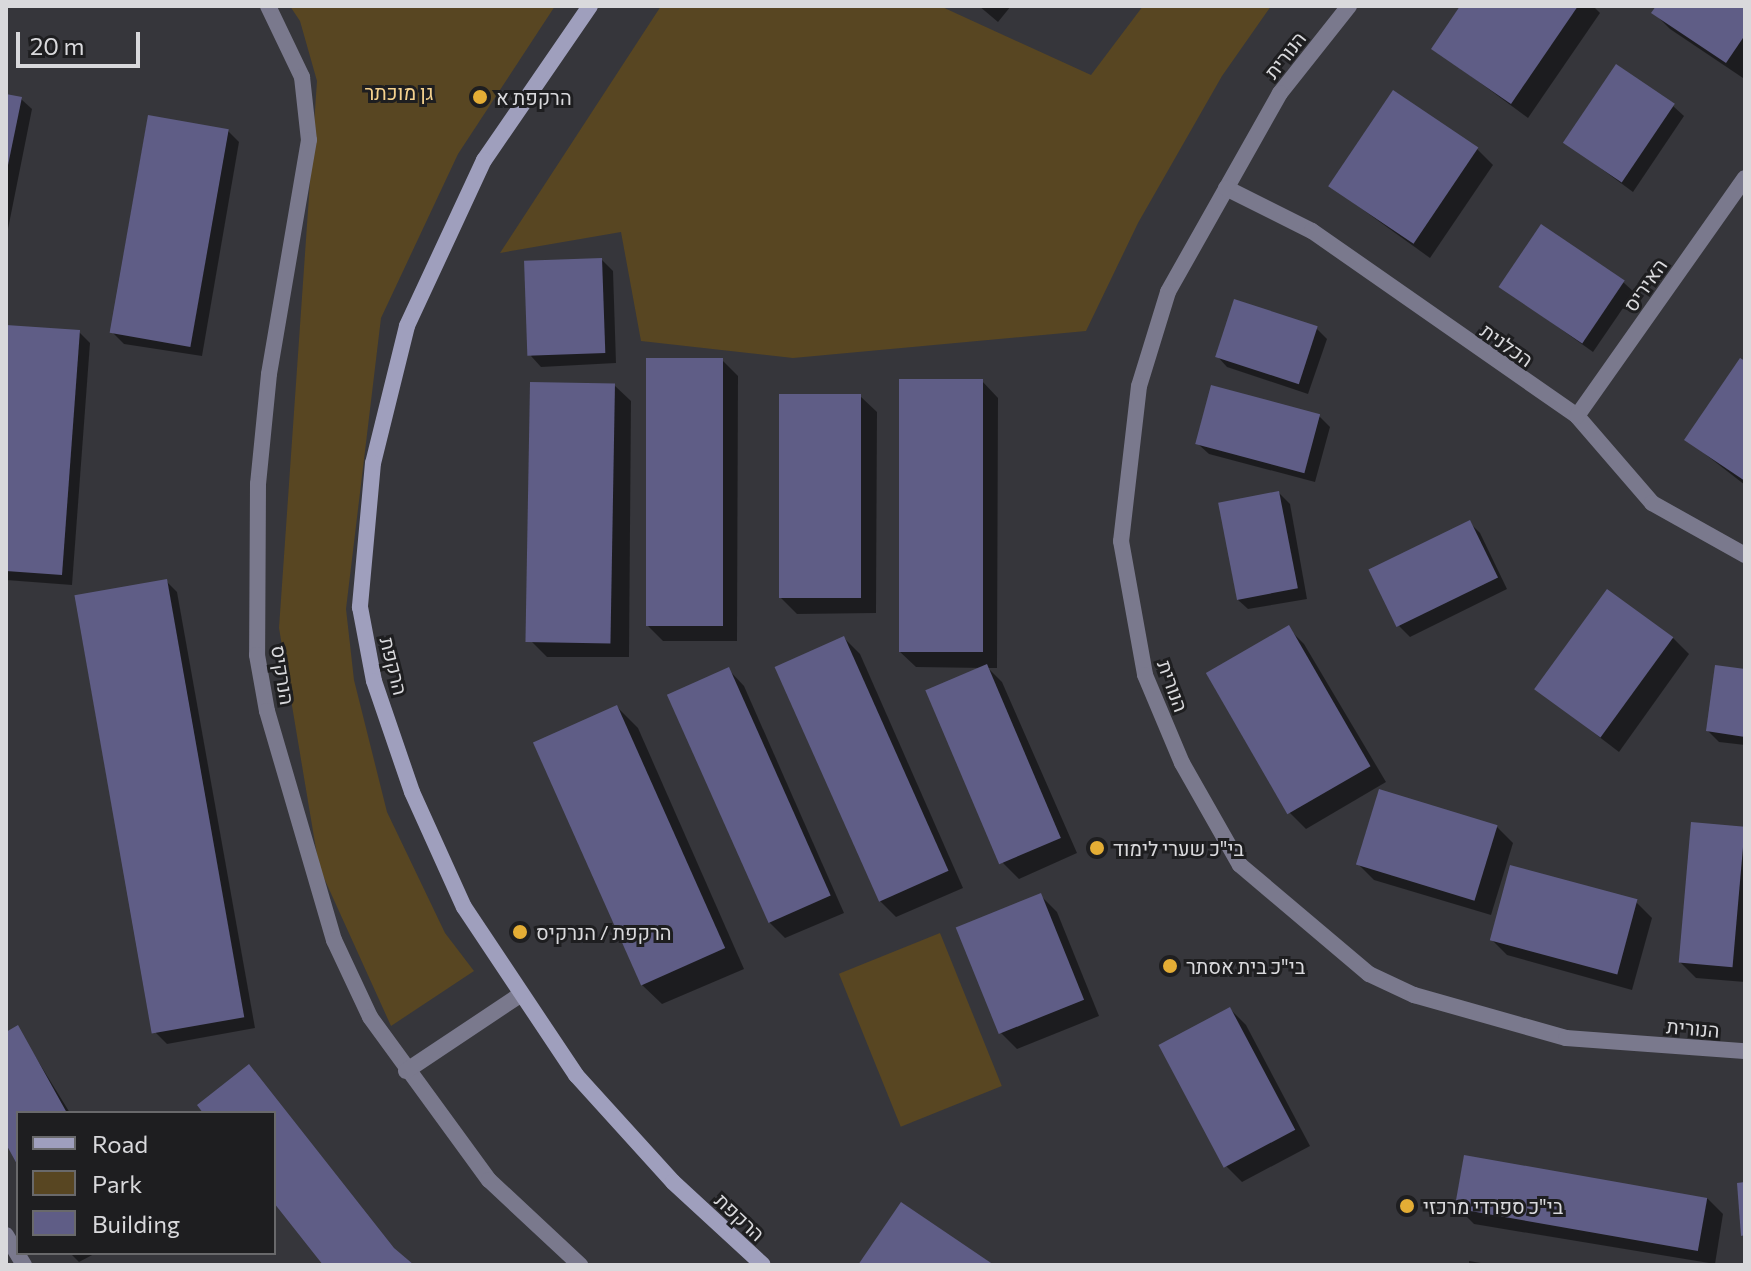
<!DOCTYPE html>
<html>
<head>
<meta charset="utf-8">
<style>
	body { margin:0 }
	#map { position:relative; width:1751px; height:1271px; overflow:hidden; background:#36363b; font-family:Commissioner,Heebo,sans-serif }
	div>[style] { position:absolute }
	.green>* { inset:0; background:#584622; transform-origin:0 0 }
	.shadow>* { inset:0; background:#0007 }
	.building>* { inset:0; background:#5f5d86; transform-origin:0 0 }
	.street>* { height:16px; margin:-8px; padding:0 8px; transform-origin:8px; border-radius:8px; background:#7a798d }
	.secondary>* { height:16px; margin:-8px; padding:0 8px; transform-origin:8px; border-radius:8px; background:#9f9fbd }
	.dots>* { width:22px; height:22px; translate:-50% -50%; box-sizing:border-box; border:4px solid #1e1e20; border-radius:50% }
	span { translate:-50% -50%; white-space:nowrap; text-align:center; line-height:1.15; -webkit-text-stroke:6px #1e1e20; paint-order:stroke }
	.street-label { font-size:20px; color:#d9d9dc }
	.park-label { font-size:20px; color:#f5d18d }
	.poi-label { font-size:20px; color:#d9d9dc }
	.left { translate:0 -50%; text-align:left }
	.frame { position:absolute; inset:0; border:8px solid #d9d9dc; pointer-events:none }
	.legend { position:absolute; left:16px; top:1111px; width:260px; height:144px; box-sizing:border-box; background:#1e1e20; border:2px solid #69696b; margin:0; padding:10px 14px; list-style:none; font-size:24px; color:#d9d9dc }
	.legend li { display:flex; align-items:center; gap:16px; height:40px }
	.legend b { width:40px; border:2px solid #69696b }
	.scale { position:absolute; left:16px; top:32px; width:124px; height:36px; box-sizing:border-box; border:4px solid #d9d9dc; border-top:0; padding-left:10px; font-size:24px; line-height:28px; white-space:nowrap; color:#d9d9dc; -webkit-text-stroke:6px #1e1e20; paint-order:stroke }
</style>
</head>
<body>
<div id="map">
	<div class="green">
		<i style="clip-path:polygon(290px 6px,555px 6px,458px 154px,381px 318px,346px 609px,354px 680px,387px 812px,445px 933px,474px 971px,391px 1026px,319px 867px,279px 628px,317px 81px,300px 21px)"></i>
		<i style="clip-path:polygon(661px 6px,940px 6px,1091px 75px,1143px 6px,1271px 6px,1222px 76px,1138px 223px,1086px 331px,793px 358px,641px 341px,621px 232px,500px 253px)"></i>
		<i style="left:940px;top:933px;width:165px;height:109px;rotate:68deg"></i>
	</div>
	<div class="shadow">
		<i style="clip-path:polygon(979px 6px,1011px 6px,998px 22px)"></i>
		<i style="clip-path:polygon(1462px 6px,1593px 6px,1600px 13px,1528px 118px,1433px 48px)"></i>
		<i style="clip-path:polygon(1659px 6px,1745px 6px,1743px 78px,1670px 29px,1654px 13px)"></i>
		<i style="clip-path:polygon(6px 96px,21px 99px,32px 109px,6px 239px)"></i>
		<i style="clip-path:polygon(1673px 106px,1684px 116px,1633px 192px,1565px 142px)"></i>
		<i style="clip-path:polygon(228px 131px,239px 142px,202px 356px,124px 344px,113px 333px)"></i>
		<i style="clip-path:polygon(1477px 149px,1493px 165px,1430px 258px,1330px 186px)"></i>
		<i style="clip-path:polygon(602px 260px,613px 271px,616px 363px,541px 367px,531px 356px)"></i>
		<i style="clip-path:polygon(1623px 282px,1634px 292px,1593px 352px,1502px 287px)"></i>
		<i style="clip-path:polygon(6px 327px,79px 332px,90px 343px,72px 585px,6px 580px)"></i>
		<i style="clip-path:polygon(1316px 328px,1327px 339px,1308px 394px,1227px 367px,1217px 356px)"></i>
		<i style="clip-path:polygon(722px 360px,738px 376px,737px 641px,663px 641px,647px 625px)"></i>
		<i style="clip-path:polygon(1745px 364px,1745px 485px,1687px 440px)"></i>
		<i style="clip-path:polygon(982px 381px,998px 398px,997px 668px,988px 668px,1002px 682px,1077px 853px,1019px 879px,1003px 863px,983px 668px,916px 667px,899px 651px)"></i>
		<i style="clip-path:polygon(614px 385px,631px 401px,629px 657px,547px 657px,531px 641px)"></i>
		<i style="clip-path:polygon(860px 396px,877px 412px,876px 613px,797px 614px,781px 598px)"></i>
		<i style="clip-path:polygon(1319px 416px,1330px 427px,1315px 482px,1209px 454px,1198px 444px)"></i>
		<i style="clip-path:polygon(1279px 493px,1290px 504px,1307px 599px,1248px 609px,1237px 599px)"></i>
		<i style="clip-path:polygon(1469px 522px,1480px 533px,1507px 589px,1410px 637px,1399px 626px)"></i>
		<i style="clip-path:polygon(166px 581px,177px 592px,255px 1028px,167px 1044px,156px 1033px)"></i>
		<i style="clip-path:polygon(1288px 628px,1304px 644px,1386px 782px,1306px 829px,1290px 813px)"></i>
		<i style="clip-path:polygon(844px 638px,860px 654px,963px 888px,896px 917px,880px 901px)"></i>
		<i style="clip-path:polygon(1673px 638px,1689px 654px,1619px 752px,1538px 690px)"></i>
		<i style="clip-path:polygon(728px 669px,744px 686px,844px 913px,785px 938px,769px 922px,669px 695px)"></i>
		<i style="clip-path:polygon(1745px 671px,1745px 745px,1719px 742px,1708px 731px)"></i>
		<i style="clip-path:polygon(617px 707px,638px 728px,744px 969px,662px 1004px,641px 984px)"></i>
		<i style="clip-path:polygon(1693px 824px,1745px 829px,1745px 982px,1696px 978px,1680px 962px)"></i>
		<i style="clip-path:polygon(1497px 827px,1513px 843px,1491px 915px,1374px 880px,1358px 864px)"></i>
		<i style="clip-path:polygon(1041px 896px,1057px 912px,1099px 1016px,1017px 1049px,1001px 1033px,959px 929px)"></i>
		<i style="clip-path:polygon(1636px 902px,1652px 918px,1632px 990px,1507px 955px,1491px 939px)"></i>
		<i style="clip-path:polygon(1230px 1009px,1246px 1025px,1310px 1146px,1242px 1182px,1226px 1166px)"></i>
		<i style="clip-path:polygon(17px 1027px,70px 1113px,18px 1113px,18px 1162px,6px 1140px,6px 1034px)"></i>
		<i style="clip-path:polygon(1707px 1198px,1723px 1214px,1715px 1264px,1474px 1224px,1457px 1207px)"></i>
		<i style="clip-path:polygon(70px 1253px,96px 1253px,79px 1262px)"></i>
		<i style="clip-path:polygon(1469px 1261px,1493px 1265px,1469px 1265px)"></i>
	</div>
	<div class="building">
		<i style="clip-path:polygon(1460px 6px,1578px 6px,1511px 104px,1431px 49px)"></i>
		<i style="clip-path:polygon(1656px 6px,1745px 6px,1745px 35px,1726px 63px,1651px 13px)"></i>
		<i style="left:1616px;top:64px;width:71px;height:95px;rotate:34deg"></i>
		<i style="left:1393px;top:90px;width:103px;height:116px;rotate:34deg"></i>
		<i style="clip-path:polygon(6px 94px,22px 97px,7px 170px,6px 170px)"></i>
		<i style="left:148px;top:115px;width:82px;height:221px;rotate:10deg"></i>
		<i style="left:1541px;top:224px;width:101px;height:76px;rotate:34deg"></i>
		<i style="left:602px;top:258px;width:95px;height:78px;rotate:88deg"></i>
		<i style="left:1234px;top:299px;width:88px;height:61px;rotate:18deg"></i>
		<i style="clip-path:polygon(6px 325px,80px 330px,62px 575px,6px 571px)"></i>
		<i style="left:646px;top:358px;width:77px;height:268px"></i>
		<i style="clip-path:polygon(1740px 358px,1745px 361px,1745px 481px,1684px 440px)"></i>
		<i style="left:983px;top:379px;width:273px;height:84px;rotate:90deg"></i>
		<i style="left:530px;top:382px;width:85px;height:260px;rotate:1deg"></i>
		<i style="left:1211px;top:385px;width:113px;height:61px;rotate:15deg"></i>
		<i style="left:779px;top:394px;width:82px;height:204px"></i>
		<i style="left:1279px;top:491px;width:99px;height:62px;rotate:79deg"></i>
		<i style="left:1470px;top:520px;width:64px;height:113px;rotate:64deg"></i>
		<i style="left:167px;top:579px;width:445px;height:94px;rotate:80deg"></i>
		<i style="left:1607px;top:589px;width:82px;height:124px;rotate:36deg"></i>
		<i style="left:1289px;top:625px;width:163px;height:96px;rotate:60deg"></i>
		<i style="left:844px;top:636px;width:257px;height:76px;rotate:66deg"></i>
		<i style="left:987px;top:664px;width:189px;height:67px;rotate:67deg"></i>
		<i style="clip-path:polygon(1715px 665px,1745px 669px,1745px 737px,1706px 731px)"></i>
		<i style="left:729px;top:667px;width:250px;height:68px;rotate:66deg"></i>
		<i style="left:617px;top:705px;width:266px;height:92px;rotate:66deg"></i>
		<i style="left:1379px;top:789px;width:124px;height:79px;rotate:17deg"></i>
		<i style="left:1691px;top:822px;width:54px;height:141px;rotate:5deg"></i>
		<i style="left:1510px;top:865px;width:132px;height:78px;rotate:15deg"></i>
		<i style="left:1041px;top:893px;width:115px;height:92px;rotate:68deg"></i>
		<i style="left:1230px;top:1007px;width:139px;height:81px;rotate:62deg"></i>
		<i style="clip-path:polygon(18px 1025px,67px 1113px,18px 1113px,18px 1166px,6px 1144px,6px 1032px)"></i>
		<i style="clip-path:polygon(249px 1064px,394px 1248px,414px 1265px,323px 1265px,274px 1203px,274px 1113px,203px 1113px,197px 1105px)"></i>
		<i style="left:1464px;top:1155px;width:247px;height:54px;rotate:10deg"></i>
		<i style="clip-path:polygon(1745px 1182px,1745px 1235px,1741px 1236px,1737px 1183px)"></i>
		<i style="clip-path:polygon(901px 1202px,994px 1265px,858px 1265px)"></i>
	</div>
	<div class="street">
		<i style="left:268px;top:6px;width:79px;rotate:64.4deg"></i>
		<i style="left:302px;top:77px;width:63px;rotate:83.7deg"></i>
		<i style="left:309px;top:140px;width:237px;rotate:99.7deg"></i>
		<i style="left:269px;top:374px;width:111px;rotate:95.7deg"></i>
		<i style="left:258px;top:484px;width:171px;rotate:90.3deg"></i>
		<i style="left:257px;top:655px;width:57px;rotate:79.9deg"></i>
		<i style="left:267px;top:711px;width:239px;rotate:73.7deg"></i>
		<i style="left:334px;top:940px;width:85px;rotate:64.9deg"></i>
		<i style="left:370px;top:1017px;width:202px;rotate:53.9deg"></i>
		<i style="left:489px;top:1180px;width:125px;rotate:43deg"></i>
		<i style="left:1349px;top:6px;width:111px;rotate:128.4deg"></i>
		<i style="left:1280px;top:93px;width:228px;rotate:119.4deg"></i>
		<i style="left:1168px;top:292px;width:98px;rotate:107.1deg"></i>
		<i style="left:1139px;top:386px;width:156px;rotate:96.6deg"></i>
		<i style="left:1121px;top:541px;width:136px;rotate:79.8deg"></i>
		<i style="left:1145px;top:675px;width:95px;rotate:67.2deg"></i>
		<i style="left:1182px;top:763px;width:117px;rotate:60.4deg"></i>
		<i style="left:1240px;top:865px;width:169px;rotate:40.2deg"></i>
		<i style="left:1369px;top:974px;width:50px;rotate:25deg"></i>
		<i style="left:1414px;top:995px;width:158px;rotate:15.8deg"></i>
		<i style="left:1566px;top:1038px;width:179px;rotate:4.2deg"></i>
		<i style="left:1226px;top:188px;width:96px;rotate:26.6deg"></i>
		<i style="left:1312px;top:231px;width:323px;rotate:34.9deg"></i>
		<i style="left:1577px;top:416px;width:115px;rotate:49.2deg"></i>
		<i style="left:1652px;top:503px;width:107px;rotate:29.2deg"></i>
		<i style="left:1577px;top:416px;width:291px;rotate:-54.8deg"></i>
		<i style="left:406px;top:1071px;width:137px;rotate:-33.7deg"></i>
		<i style="left:6px;top:1235px;width:35px;rotate:59deg"></i>
	</div>
	<div class="secondary">
		<i style="left:590px;top:6px;width:187px;rotate:124.5deg"></i>
		<i style="left:484px;top:160px;width:183px;rotate:114.9deg"></i>
		<i style="left:407px;top:326px;width:141px;rotate:103.9deg"></i>
		<i style="left:373px;top:463px;width:145px;rotate:95.2deg"></i>
		<i style="left:360px;top:607px;width:75px;rotate:79.3deg"></i>
		<i style="left:374px;top:681px;width:117px;rotate:71.1deg"></i>
		<i style="left:412px;top:792px;width:126px;rotate:65.7deg"></i>
		<i style="left:464px;top:907px;width:202px;rotate:56.3deg"></i>
		<i style="left:576px;top:1075px;width:144px;rotate:47.8deg"></i>
		<i style="left:673px;top:1182px;width:122px;rotate:42.7deg"></i>
	</div>
	<div class="dots">
		<i style="left:480px;top:97px;background:#e4ad35"></i>
		<i style="left:1097px;top:848px;background:#e4ad35"></i>
		<i style="left:520px;top:932px;background:#e4ad35"></i>
		<i style="left:1170px;top:966px;background:#e4ad35"></i>
		<i style="left:1407px;top:1206px;background:#e4ad35"></i>
	</div>
	<div class="street-label">
		<span style="left:1285px;top:55px;rotate:-52deg">הנורית</span>
		<span style="left:1645px;top:285px;rotate:-55deg">האיריס</span>
		<span style="left:1507px;top:345px;rotate:35deg">הכלנית</span>
		<span style="left:394px;top:666px;rotate:76deg">הרקפת</span>
		<span style="left:283px;top:675px;rotate:81deg">הנרקיס</span>
		<span style="left:1173px;top:686px;rotate:70deg">הנורית</span>
		<span style="left:1693px;top:1028px;rotate:5deg">הנורית</span>
		<span style="left:740px;top:1217px;rotate:43deg">הרקפת</span>
	</div>
	<div class="park-label">
		<span style="left:399px;top:92px">גן מוכתר</span>
	</div>
	<div class="poi-label">
		<span class="left" style="left:496px;top:97px">הרקפת א</span>
		<span class="left" style="left:1113px;top:848px">בי"כ שערי לימוד</span>
		<span class="left" style="left:536px;top:932px">הרקפת / הנרקיס</span>
		<span class="left" style="left:1186px;top:966px">בי"כ בית אסתר</span>
		<span class="left" style="left:1423px;top:1206px">בי"כ ספרדי מרכזי</span>
	</div>
	<div class="frame"></div>
	<ul class="legend">
	<li><b style="height:10px;background:#9f9fbd"></b>Road</li>
	<li><b style="height:22px;background:#584622"></b>Park</li>
	<li><b style="height:22px;background:#5f5d86"></b>Building</li>
	</ul>
	<div class="scale">20 m</div>
</div>
</body>
</html>
